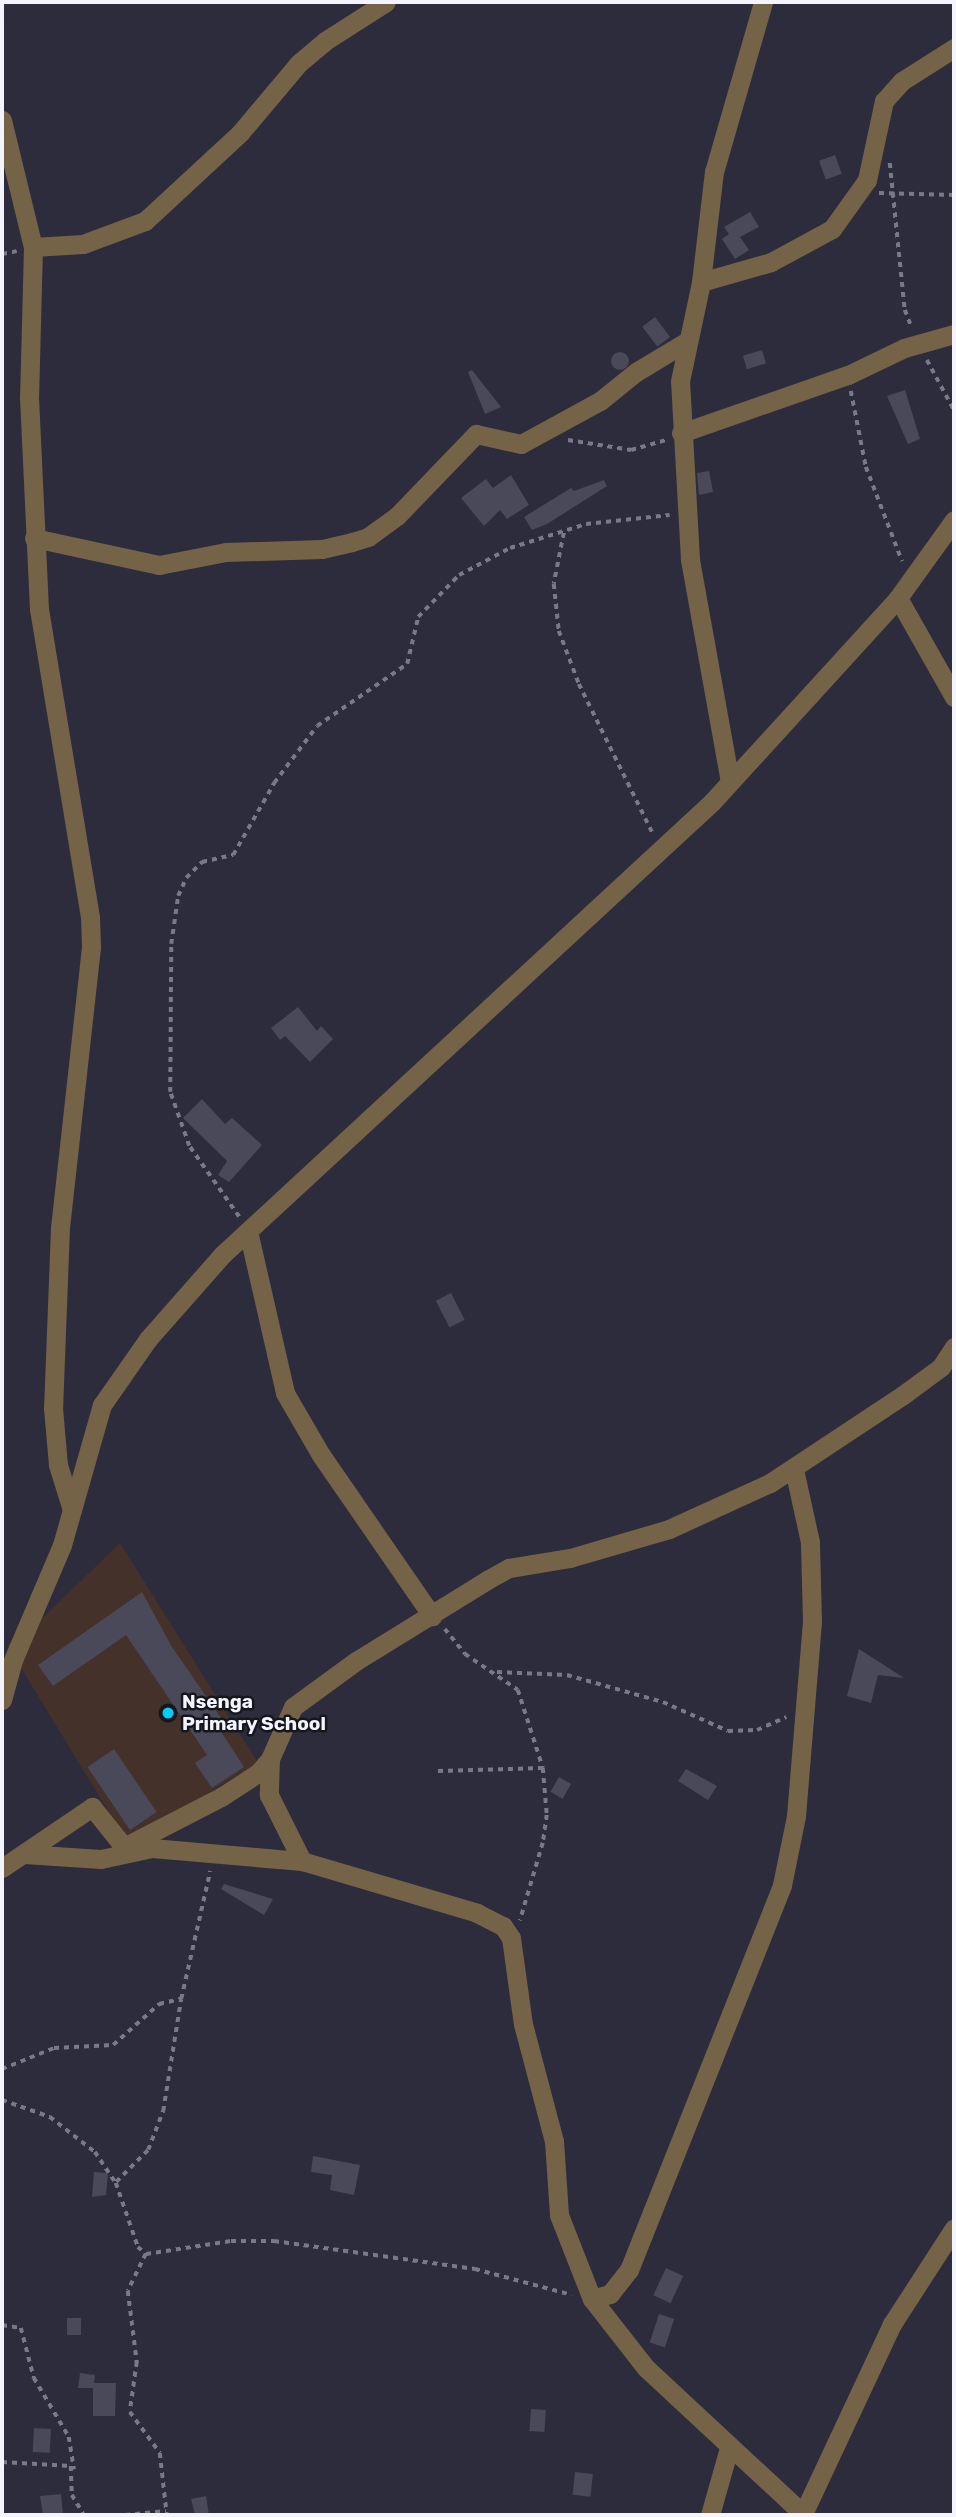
<!DOCTYPE html>
<html>
<head>
<meta charset="utf-8">
<style>
	body { margin:0 }
	#map { position:relative; width:956px; height:2517px; overflow:hidden; background:#2d2c3d; font-family:Rubik,sans-serif }
	div>[style] { position:absolute }
	.education>* { inset:0; background:#44312a }
	.building>* { inset:0; background:#49495a; transform-origin:0 0 }
	.round { border-radius:50% }
	.path>* { height:3.5px; margin-top:-1.75px; transform-origin:0; background:repeating-linear-gradient(90deg,#797987 0 5px,transparent 0 10px) }
	.minor>* { height:19px; margin:-9.5px; padding:0 9.5px; transform-origin:9.5px; border-radius:9.5px; background:#756347 }
	.dots>* { width:19px; height:19px; translate:-50% -50%; box-sizing:border-box; border:4px solid #16161d; border-radius:50% }
	span { translate:-50% -50%; white-space:nowrap; text-align:center; line-height:1.15; -webkit-text-stroke:5px #16161d; paint-order:stroke }
	.poi-label { font-size:19px; color:#f4f4ff; font-weight:700 }
	.left { translate:0 -50%; text-align:left }
	.frame { position:absolute; inset:0; border:4px solid #f4f4ff; pointer-events:none }
</style>
</head>
<body>
<div id="map">
	<div class="education">
		<i style="clip-path:polygon(120px 1543px,258px 1763px,127px 1842px,7px 1645px,27px 1633px)"></i>
	</div>
	<div class="building">
		<i style="left:835px;top:155px;width:20px;height:17px;rotate:70deg"></i>
		<i style="clip-path:polygon(750px 212px,759px 227px,740px 237px,749px 250px,735px 259px,722px 239px,729px 234px,724px 227px)"></i>
		<i style="left:655px;top:317px;width:25px;height:16px;rotate:53deg"></i>
		<i style="left:762px;top:350px;width:14px;height:20px;rotate:73deg"></i>
		<i class="round" style="left:611px;top:352px;width:18px;height:18px"></i>
		<i style="clip-path:polygon(472px 370px,501px 407px,485px 414px,468px 372px)"></i>
		<i style="clip-path:polygon(905px 390px,920px 439px,908px 444px,887px 396px)"></i>
		<i style="clip-path:polygon(709px 471px,713px 492px,699px 495px,697px 473px)"></i>
		<i style="clip-path:polygon(511px 475px,529px 505px,507px 519px,500px 510px,484px 526px,461px 498px,486px 479px,493px 488px)"></i>
		<i style="clip-path:polygon(604px 480px,607px 486px,547px 524px,532px 530px,524px 517px,571px 488px,574px 491px)"></i>
		<i style="clip-path:polygon(298px 1007px,317px 1031px,321px 1026px,333px 1039px,310px 1062px,285px 1036px,280px 1040px,271px 1028px)"></i>
		<i style="clip-path:polygon(202px 1099px,225px 1124px,232px 1118px,262px 1145px,229px 1182px,218px 1175px,227px 1161px,183px 1118px)"></i>
		<i style="left:451px;top:1293px;width:30px;height:17px;rotate:63deg"></i>
		<i style="clip-path:polygon(142px 1592px,172px 1647px,224px 1722px,218px 1727px,244px 1767px,212px 1788px,195px 1763px,207px 1755px,126px 1635px,53px 1686px,38px 1665px)"></i>
		<i style="clip-path:polygon(859px 1649px,904px 1678px,878px 1675px,871px 1703px,847px 1696px)"></i>
		<i style="left:114px;top:1749px;width:76px;height:32px;rotate:56deg"></i>
		<i style="clip-path:polygon(686px 1769px,717px 1786px,708px 1800px,678px 1781px)"></i>
		<i style="left:559px;top:1777px;width:14px;height:17px;rotate:30deg"></i>
		<i style="clip-path:polygon(224px 1884px,273px 1899px,264px 1915px,221px 1889px)"></i>
		<i style="clip-path:polygon(313px 2156px,360px 2165px,354px 2195px,330px 2190px,332px 2175px,311px 2172px)"></i>
		<i style="clip-path:polygon(94px 2172px,108px 2173px,106px 2195px,92px 2197px)"></i>
		<i style="left:666px;top:2268px;width:19px;height:30px;rotate:25deg"></i>
		<i style="left:659px;top:2314px;width:16px;height:30px;rotate:18deg"></i>
		<i style="left:67px;top:2318px;width:14px;height:17px"></i>
		<i style="clip-path:polygon(80px 2373px,95px 2375px,94px 2383px,116px 2383px,115px 2416px,93px 2416px,93px 2388px,78px 2388px)"></i>
		<i style="left:531px;top:2409px;width:15px;height:22px;rotate:4deg"></i>
		<i style="left:34px;top:2428px;width:17px;height:24px;rotate:3deg"></i>
		<i style="left:575px;top:2472px;width:18px;height:23px;rotate:6deg"></i>
		<i style="clip-path:polygon(61px 2494px,63px 2515px,43px 2515px,40px 2496px)"></i>
		<i style="clip-path:polygon(206px 2496px,209px 2515px,195px 2515px,191px 2499px)"></i>
	</div>
	<div class="path">
		<i style="left:890px;top:163px;width:148px;rotate:84.2deg"></i>
		<i style="left:905px;top:310px;width:19px;rotate:69deg"></i>
		<i style="left:879px;top:193px;width:75px;rotate:1.5deg"></i>
		<i style="left:2px;top:254px;width:15px;rotate:-11deg"></i>
		<i style="left:927px;top:360px;width:57px;rotate:61.6deg"></i>
		<i style="left:851px;top:391px;width:77px;rotate:78.8deg"></i>
		<i style="left:866px;top:467px;width:101px;rotate:69deg"></i>
		<i style="left:568px;top:440px;width:64px;rotate:9deg"></i>
		<i style="left:631px;top:450px;width:36px;rotate:-16deg"></i>
		<i style="left:564px;top:533px;width:52px;rotate:101.1deg"></i>
		<i style="left:554px;top:584px;width:47px;rotate:83.9deg"></i>
		<i style="left:559px;top:631px;width:57px;rotate:69.3deg"></i>
		<i style="left:579px;top:684px;width:167px;rotate:63.7deg"></i>
		<i style="left:239px;top:1217px;width:87px;rotate:-125.2deg"></i>
		<i style="left:189px;top:1146px;width:57px;rotate:-109.4deg"></i>
		<i style="left:170px;top:1092px;width:148px;rotate:-89.6deg"></i>
		<i style="left:171px;top:944px;width:49px;rotate:-81.7deg"></i>
		<i style="left:178px;top:896px;width:20px;rotate:-66deg"></i>
		<i style="left:186px;top:878px;width:23px;rotate:-45deg"></i>
		<i style="left:202px;top:862px;width:32px;rotate:-13deg"></i>
		<i style="left:233px;top:855px;width:83px;rotate:-60.3deg"></i>
		<i style="left:274px;top:783px;width:71px;rotate:-53deg"></i>
		<i style="left:317px;top:726px;width:109px;rotate:-34.6deg"></i>
		<i style="left:407px;top:664px;width:48px;rotate:-76.8deg"></i>
		<i style="left:418px;top:617px;width:59px;rotate:-45.7deg"></i>
		<i style="left:459px;top:575px;width:58px;rotate:-27.9deg"></i>
		<i style="left:510px;top:548px;width:80px;rotate:-17.5deg"></i>
		<i style="left:586px;top:524px;width:84px;rotate:-6.1deg"></i>
		<i style="left:445px;top:1629px;width:32px;rotate:51deg"></i>
		<i style="left:465px;top:1654px;width:64px;rotate:34.2deg"></i>
		<i style="left:518px;top:1690px;width:82px;rotate:72.2deg"></i>
		<i style="left:543px;top:1768px;width:47px;rotate:85.1deg"></i>
		<i style="left:547px;top:1815px;width:28px;rotate:98deg"></i>
		<i style="left:543px;top:1843px;width:81px;rotate:106.4deg"></i>
		<i style="left:497px;top:1672px;width:70px;rotate:2.5deg"></i>
		<i style="left:567px;top:1675px;width:100px;rotate:15.7deg"></i>
		<i style="left:663px;top:1702px;width:71px;rotate:24deg"></i>
		<i style="left:728px;top:1731px;width:29px;rotate:-2deg"></i>
		<i style="left:757px;top:1730px;width:32px;rotate:-24deg"></i>
		<i style="left:438px;top:1771px;width:105px;rotate:-1.6deg"></i>
		<i style="left:2px;top:2069px;width:56px;rotate:-22deg"></i>
		<i style="left:54px;top:2048px;width:59px;rotate:-2.9deg"></i>
		<i style="left:113px;top:2045px;width:62px;rotate:-41.7deg"></i>
		<i style="left:159px;top:2004px;width:23px;rotate:-13deg"></i>
		<i style="left:2px;top:2100px;width:51px;rotate:19.5deg"></i>
		<i style="left:50px;top:2117px;width:57px;rotate:37.9deg"></i>
		<i style="left:95px;top:2152px;width:37px;rotate:56deg"></i>
		<i style="left:116px;top:2183px;width:68px;rotate:71deg"></i>
		<i style="left:138px;top:2247px;width:11px;rotate:41deg"></i>
		<i style="left:146px;top:2254px;width:86px;rotate:-8.7deg"></i>
		<i style="left:231px;top:2241px;width:43px"></i>
		<i style="left:274px;top:2241px;width:203px;rotate:7.9deg"></i>
		<i style="left:475px;top:2269px;width:100px;rotate:15deg"></i>
		<i style="left:116px;top:2182px;width:45px;rotate:-45deg"></i>
		<i style="left:148px;top:2150px;width:42px;rotate:-69deg"></i>
		<i style="left:163px;top:2111px;width:113px;rotate:-80.9deg"></i>
		<i style="left:181px;top:1999px;width:131px;rotate:-77.2deg"></i>
		<i style="left:146px;top:2254px;width:41px;rotate:115.9deg"></i>
		<i style="left:128px;top:2291px;width:72px;rotate:82.8deg"></i>
		<i style="left:137px;top:2362px;width:50px;rotate:98deg"></i>
		<i style="left:130px;top:2412px;width:51px;rotate:53.8deg"></i>
		<i style="left:160px;top:2453px;width:62px;rotate:83.6deg"></i>
		<i style="left:2px;top:2325px;width:19px;rotate:9deg"></i>
		<i style="left:21px;top:2328px;width:52px;rotate:75.4deg"></i>
		<i style="left:34px;top:2378px;width:69px;rotate:59.3deg"></i>
		<i style="left:69px;top:2437px;width:33px;rotate:81deg"></i>
		<i style="left:2px;top:2462px;width:69px;rotate:3.3deg"></i>
		<i style="left:71px;top:2466px;width:29px;rotate:88deg"></i>
		<i style="left:72px;top:2495px;width:23px;rotate:59deg"></i>
		<i style="left:125px;top:2515px;width:41px;rotate:-5.6deg"></i>
	</div>
	<div class="minor">
		<i style="left:2px;top:120px;width:131px;rotate:76.3deg"></i>
		<i style="left:33px;top:247px;width:150px;rotate:91.5deg"></i>
		<i style="left:29px;top:397px;width:212px;rotate:87.3deg"></i>
		<i style="left:39px;top:609px;width:312px;rotate:80.6deg"></i>
		<i style="left:90px;top:917px;width:30px;rotate:88deg"></i>
		<i style="left:91px;top:947px;width:283px;rotate:96.3deg"></i>
		<i style="left:60px;top:1228px;width:180px;rotate:92.2deg"></i>
		<i style="left:53px;top:1408px;width:57px;rotate:85deg"></i>
		<i style="left:58px;top:1465px;width:47px;rotate:72.7deg"></i>
		<i style="left:33px;top:247px;width:50px;rotate:-3.4deg"></i>
		<i style="left:83px;top:244px;width:66px;rotate:-20.4deg"></i>
		<i style="left:145px;top:221px;width:129px;rotate:-42.8deg"></i>
		<i style="left:240px;top:133px;width:92px;rotate:-49.9deg"></i>
		<i style="left:299px;top:63px;width:34px;rotate:-40deg"></i>
		<i style="left:325px;top:41px;width:72px;rotate:-32.6deg"></i>
		<i style="left:701px;top:282px;width:73px;rotate:-15.9deg"></i>
		<i style="left:771px;top:262px;width:69px;rotate:-28.4deg"></i>
		<i style="left:832px;top:229px;width:60px;rotate:-54.5deg"></i>
		<i style="left:867px;top:180px;width:81px;rotate:-77.9deg"></i>
		<i style="left:884px;top:101px;width:27px;rotate:-48deg"></i>
		<i style="left:902px;top:81px;width:62px;rotate:-32.4deg"></i>
		<i style="left:681px;top:433px;width:177px;rotate:-19.2deg"></i>
		<i style="left:848px;top:375px;width:62px;rotate:-25.7deg"></i>
		<i style="left:904px;top:348px;width:52px;rotate:-15.6deg"></i>
		<i style="left:34px;top:538px;width:128px;rotate:12.2deg"></i>
		<i style="left:159px;top:565px;width:68px;rotate:-11deg"></i>
		<i style="left:226px;top:552px;width:96px;rotate:-1.8deg"></i>
		<i style="left:322px;top:549px;width:31px;rotate:-13deg"></i>
		<i style="left:352px;top:542px;width:17px;rotate:-17deg"></i>
		<i style="left:368px;top:537px;width:36px;rotate:-36deg"></i>
		<i style="left:397px;top:516px;width:114px;rotate:-46.1deg"></i>
		<i style="left:476px;top:434px;width:46px;rotate:12.5deg"></i>
		<i style="left:521px;top:444px;width:90px;rotate:-28.6deg"></i>
		<i style="left:600px;top:401px;width:46px;rotate:-38.9deg"></i>
		<i style="left:636px;top:372px;width:56px;rotate:-31.1deg"></i>
		<i style="left:898px;top:598px;width:114px;rotate:60.5deg"></i>
		<i style="left:730px;top:782px;width:227px;rotate:-100.2deg"></i>
		<i style="left:690px;top:559px;width:178px;rotate:-93.2deg"></i>
		<i style="left:680px;top:381px;width:101px;rotate:-78deg"></i>
		<i style="left:701px;top:282px;width:111px;rotate:-83.3deg"></i>
		<i style="left:714px;top:172px;width:177px;rotate:-73.9deg"></i>
		<i style="left:248px;top:1231px;width:166px;rotate:77.1deg"></i>
		<i style="left:285px;top:1393px;width:72px;rotate:59.9deg"></i>
		<i style="left:321px;top:1455px;width:196px;rotate:55.4deg"></i>
		<i style="left:2px;top:1700px;width:41px;rotate:-74.6deg"></i>
		<i style="left:13px;top:1660px;width:125px;rotate:-66.9deg"></i>
		<i style="left:62px;top:1545px;width:146px;rotate:-74.1deg"></i>
		<i style="left:102px;top:1405px;width:80px;rotate:-55.1deg"></i>
		<i style="left:148px;top:1339px;width:112px;rotate:-48.6deg"></i>
		<i style="left:222px;top:1255px;width:667px;rotate:-42.75deg"></i>
		<i style="left:712px;top:802px;width:276px;rotate:-47.6deg"></i>
		<i style="left:898px;top:598px;width:96px;rotate:-54.3deg"></i>
		<i style="left:270px;top:1759px;width:36px;rotate:92deg"></i>
		<i style="left:269px;top:1795px;width:74px;rotate:63.4deg"></i>
		<i style="left:24px;top:1854px;width:77px;rotate:3.7deg"></i>
		<i style="left:101px;top:1859px;width:52px;rotate:-12.2deg"></i>
		<i style="left:152px;top:1848px;width:151px;rotate:5deg"></i>
		<i style="left:302px;top:1861px;width:183px;rotate:16.5deg"></i>
		<i style="left:477px;top:1913px;width:29px;rotate:27deg"></i>
		<i style="left:503px;top:1926px;width:14px;rotate:56deg"></i>
		<i style="left:511px;top:1938px;width:87px;rotate:82.1deg"></i>
		<i style="left:523px;top:2024px;width:121px;rotate:75.2deg"></i>
		<i style="left:554px;top:2141px;width:74px;rotate:86.1deg"></i>
		<i style="left:559px;top:2215px;width:90px;rotate:68.6deg"></i>
		<i style="left:592px;top:2299px;width:88px;rotate:52deg"></i>
		<i style="left:646px;top:2368px;width:216px;rotate:42.9deg"></i>
		<i style="left:2px;top:1868px;width:109px;rotate:-34.1deg"></i>
		<i style="left:92px;top:1807px;width:51px;rotate:51.3deg"></i>
		<i style="left:124px;top:1847px;width:109px;rotate:-27.3deg"></i>
		<i style="left:221px;top:1797px;width:44px;rotate:-33deg"></i>
		<i style="left:258px;top:1773px;width:18px;rotate:-49deg"></i>
		<i style="left:270px;top:1759px;width:57px;rotate:-66.1deg"></i>
		<i style="left:293px;top:1707px;width:78px;rotate:-36.1deg"></i>
		<i style="left:356px;top:1661px;width:154px;rotate:-31.7deg"></i>
		<i style="left:487px;top:1580px;width:25px;rotate:-29deg"></i>
		<i style="left:509px;top:1568px;width:62px;rotate:-9.3deg"></i>
		<i style="left:570px;top:1558px;width:103px;rotate:-16.3deg"></i>
		<i style="left:669px;top:1529px;width:111px;rotate:-24.5deg"></i>
		<i style="left:770px;top:1483px;width:159px;rotate:-33.5deg"></i>
		<i style="left:903px;top:1395px;width:47px;rotate:-36.4deg"></i>
		<i style="left:941px;top:1367px;width:24px;rotate:-57deg"></i>
		<i style="left:592px;top:2299px;width:19px;rotate:-16deg"></i>
		<i style="left:610px;top:2294px;width:31px;rotate:-52deg"></i>
		<i style="left:629px;top:2270px;width:414px;rotate:-68.3deg"></i>
		<i style="left:782px;top:1885px;width:70px;rotate:-78.5deg"></i>
		<i style="left:796px;top:1816px;width:196px;rotate:-85.3deg"></i>
		<i style="left:812px;top:1621px;width:79px;rotate:-91.5deg"></i>
		<i style="left:810px;top:1542px;width:75px;rotate:-102.4deg"></i>
		<i style="left:803px;top:2514px;width:210px;rotate:-64.9deg"></i>
		<i style="left:892px;top:2324px;width:114px;rotate:-57.1deg"></i>
		<i style="left:710px;top:2515px;width:70px;rotate:-74.2deg"></i>
	</div>
	<div class="dots">
		<i style="left:168px;top:1713px;background:#00cbf9"></i>
	</div>
	<div class="poi-label">
		<span class="left" style="left:182px;top:1713px">Nsenga<br>Primary School</span>
	</div>
	<div class="frame"></div>
</div>
</body>
</html>
